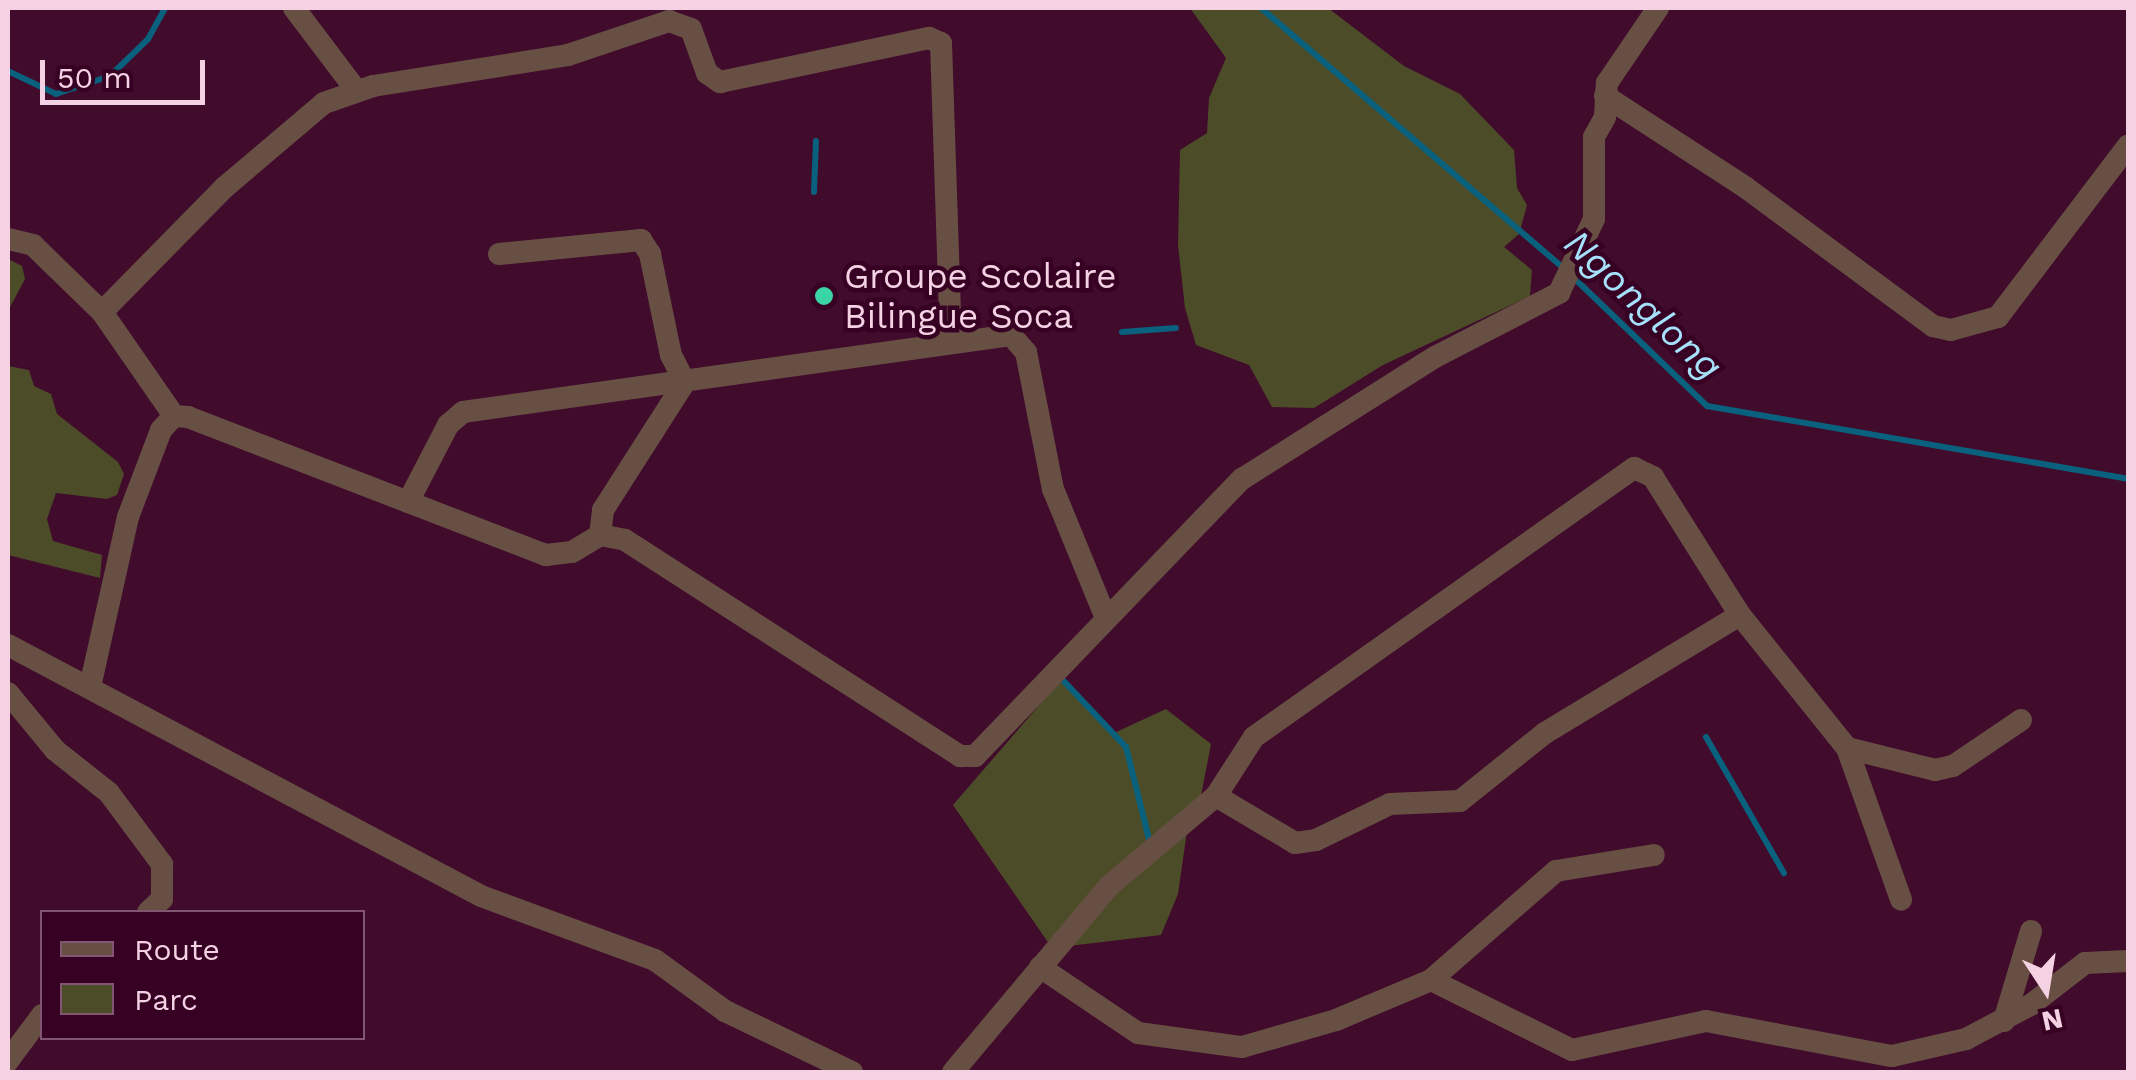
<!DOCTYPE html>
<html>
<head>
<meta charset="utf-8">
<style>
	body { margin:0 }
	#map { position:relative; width:2136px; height:1080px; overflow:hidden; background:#410b2c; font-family:"Work Sans",sans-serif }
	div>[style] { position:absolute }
	.green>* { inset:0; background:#4c4c28 }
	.stream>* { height:6px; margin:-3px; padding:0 3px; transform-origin:3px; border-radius:3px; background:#09617e }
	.minor>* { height:22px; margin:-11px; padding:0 11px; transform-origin:11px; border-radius:11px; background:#684f43 }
	.dots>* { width:28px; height:28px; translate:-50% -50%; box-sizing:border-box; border:5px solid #360123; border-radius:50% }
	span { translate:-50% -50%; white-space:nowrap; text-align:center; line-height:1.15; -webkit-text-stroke:9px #360123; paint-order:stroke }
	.poi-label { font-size:35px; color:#f5d2e3 }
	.left { translate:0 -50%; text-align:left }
	.water-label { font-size:38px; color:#a6e1fb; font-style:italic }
	.frame { position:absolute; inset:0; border:10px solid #f5d2e3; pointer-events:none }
	.legend { position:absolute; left:40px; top:910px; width:325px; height:130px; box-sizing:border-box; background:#360123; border:2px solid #825570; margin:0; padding:12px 18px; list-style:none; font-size:30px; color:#f5d2e3 }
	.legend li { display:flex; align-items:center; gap:20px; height:50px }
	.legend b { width:50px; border:2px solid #825570 }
	.north { position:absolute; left:1996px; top:940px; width:100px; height:100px; -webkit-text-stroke:8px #360123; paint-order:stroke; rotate:168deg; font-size:28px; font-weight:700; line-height:40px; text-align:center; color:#f5d2e3 }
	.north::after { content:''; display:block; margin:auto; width:35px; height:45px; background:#f5d2e3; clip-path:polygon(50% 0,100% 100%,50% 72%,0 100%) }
	.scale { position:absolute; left:40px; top:60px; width:165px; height:45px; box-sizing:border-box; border:5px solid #f5d2e3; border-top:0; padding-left:12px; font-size:30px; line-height:35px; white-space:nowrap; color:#f5d2e3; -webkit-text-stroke:8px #360123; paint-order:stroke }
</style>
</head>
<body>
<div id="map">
	<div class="green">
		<i style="clip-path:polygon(1190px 8px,1328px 8px,1404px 66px,1460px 94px,1514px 150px,1517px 188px,1527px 205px,1519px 234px,1504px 247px,1532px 270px,1530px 296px,1383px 365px,1314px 408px,1272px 407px,1249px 365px,1196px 345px,1185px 308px,1178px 245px,1180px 150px,1207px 133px,1209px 98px,1226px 58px)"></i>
		<i style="clip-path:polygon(8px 259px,22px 266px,25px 279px,8px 311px)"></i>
		<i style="clip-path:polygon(8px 366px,29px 370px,34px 386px,51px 394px,57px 414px,118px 462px,124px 474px,117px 495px,107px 499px,56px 493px,47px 519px,53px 541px,102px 555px,100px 578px,8px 555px)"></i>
		<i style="clip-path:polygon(1060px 681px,1114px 733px,1166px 709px,1211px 744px,1201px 796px,1189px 817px,1178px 894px,1161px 935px,1052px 948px,953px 805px)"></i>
	</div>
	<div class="stream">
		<i style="left:1261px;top:8px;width:400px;rotate:40.7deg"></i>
		<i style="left:8px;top:71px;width:53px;rotate:25.6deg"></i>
		<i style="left:56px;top:94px;width:57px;rotate:-18.4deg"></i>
		<i style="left:110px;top:76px;width:53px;rotate:-44.2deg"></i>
		<i style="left:148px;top:39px;width:35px;rotate:-61deg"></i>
		<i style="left:814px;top:192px;width:51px;rotate:-87.8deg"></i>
		<i style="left:1573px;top:277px;width:186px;rotate:43.9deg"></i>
		<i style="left:1707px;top:406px;width:427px;rotate:9.8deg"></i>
		<i style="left:1122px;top:332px;width:54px;rotate:-4.2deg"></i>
		<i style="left:1059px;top:676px;width:98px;rotate:46.7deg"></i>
		<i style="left:1126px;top:747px;width:99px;rotate:76deg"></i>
		<i style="left:1706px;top:737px;width:157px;rotate:60.2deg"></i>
	</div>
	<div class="minor">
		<i style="left:294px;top:8px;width:103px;rotate:52.9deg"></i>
		<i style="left:1605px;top:96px;width:167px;rotate:33deg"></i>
		<i style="left:1745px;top:187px;width:234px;rotate:36.5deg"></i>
		<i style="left:1933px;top:326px;width:18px;rotate:13deg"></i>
		<i style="left:1951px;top:330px;width:49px;rotate:-15.5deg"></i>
		<i style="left:1998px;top:317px;width:215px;rotate:-52.8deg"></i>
		<i style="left:8px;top:239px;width:26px;rotate:13deg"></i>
		<i style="left:33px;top:245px;width:96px;rotate:44.2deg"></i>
		<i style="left:102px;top:312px;width:126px;rotate:55.3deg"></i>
		<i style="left:499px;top:254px;width:143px;rotate:-5.6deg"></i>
		<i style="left:641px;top:240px;width:17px;rotate:57deg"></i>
		<i style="left:650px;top:254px;width:103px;rotate:78.3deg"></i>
		<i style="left:671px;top:355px;width:30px;rotate:63deg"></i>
		<i style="left:102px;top:312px;width:175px;rotate:-45.5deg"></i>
		<i style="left:225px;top:187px;width:130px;rotate:-40.3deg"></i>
		<i style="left:324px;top:103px;width:52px;rotate:-19.1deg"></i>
		<i style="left:373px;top:86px;width:197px;rotate:-9deg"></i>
		<i style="left:568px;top:55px;width:107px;rotate:-18.6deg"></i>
		<i style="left:669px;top:21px;width:23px;rotate:20deg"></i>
		<i style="left:691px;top:29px;width:47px;rotate:70deg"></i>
		<i style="left:707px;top:73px;width:16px;rotate:35deg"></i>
		<i style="left:720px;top:82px;width:214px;rotate:-11.9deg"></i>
		<i style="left:929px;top:38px;width:13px;rotate:23deg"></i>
		<i style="left:941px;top:43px;width:299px;rotate:88.1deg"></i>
		<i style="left:408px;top:502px;width:87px;rotate:-62.5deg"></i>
		<i style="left:448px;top:425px;width:20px;rotate:-41deg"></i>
		<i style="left:463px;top:412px;width:553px;rotate:-8deg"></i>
		<i style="left:1011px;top:335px;width:23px;rotate:49deg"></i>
		<i style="left:1026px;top:352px;width:140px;rotate:78.9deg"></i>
		<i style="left:1053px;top:489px;width:139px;rotate:67.7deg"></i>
		<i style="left:600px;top:535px;width:25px;rotate:-83deg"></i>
		<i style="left:603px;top:510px;width:152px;rotate:-57.4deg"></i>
		<i style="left:8px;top:645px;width:535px;rotate:27.95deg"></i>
		<i style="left:481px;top:896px;width:185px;rotate:20.2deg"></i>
		<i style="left:655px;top:960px;width:87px;rotate:36.1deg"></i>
		<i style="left:725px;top:1011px;width:141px;rotate:25.7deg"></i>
		<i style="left:90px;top:687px;width:174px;rotate:-77.4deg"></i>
		<i style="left:128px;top:517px;width:93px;rotate:-69.2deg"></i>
		<i style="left:161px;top:430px;width:19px;rotate:-47deg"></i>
		<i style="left:174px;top:416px;width:14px;rotate:4deg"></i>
		<i style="left:188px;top:417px;width:384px;rotate:21.1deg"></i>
		<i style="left:546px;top:555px;width:26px;rotate:-7deg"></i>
		<i style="left:572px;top:552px;width:33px;rotate:-31deg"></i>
		<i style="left:600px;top:535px;width:25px;rotate:11deg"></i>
		<i style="left:625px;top:540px;width:399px;rotate:32.8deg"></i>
		<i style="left:960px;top:756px;width:15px"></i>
		<i style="left:975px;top:756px;width:385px;rotate:-46.1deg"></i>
		<i style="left:1242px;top:479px;width:228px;rotate:-32.3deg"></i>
		<i style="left:1435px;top:357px;width:140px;rotate:-27.3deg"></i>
		<i style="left:1559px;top:293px;width:82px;rotate:-64.7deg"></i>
		<i style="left:1594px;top:219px;width:82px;rotate:-90deg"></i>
		<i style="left:1594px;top:137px;width:23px;rotate:-61deg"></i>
		<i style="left:1605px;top:117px;width:34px;rotate:-87deg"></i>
		<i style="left:1607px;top:83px;width:91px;rotate:-55.8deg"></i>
		<i style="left:8px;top:693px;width:74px;rotate:50.5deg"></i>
		<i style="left:55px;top:750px;width:69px;rotate:38.5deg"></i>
		<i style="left:109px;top:793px;width:89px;rotate:53.3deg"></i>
		<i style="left:162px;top:864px;width:35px;rotate:90deg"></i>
		<i style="left:162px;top:899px;width:19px;rotate:137deg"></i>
		<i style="left:1847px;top:748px;width:161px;rotate:70.4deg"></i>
		<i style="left:1216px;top:796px;width:92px;rotate:30.7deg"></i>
		<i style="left:1295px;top:843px;width:21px;rotate:-8deg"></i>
		<i style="left:1316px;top:840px;width:82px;rotate:-25.9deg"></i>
		<i style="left:1390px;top:804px;width:70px;rotate:-2.5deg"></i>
		<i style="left:1460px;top:801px;width:109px;rotate:-38.7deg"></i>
		<i style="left:1545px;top:733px;width:228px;rotate:-31.2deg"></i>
		<i style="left:1040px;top:967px;width:118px;rotate:34deg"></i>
		<i style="left:1138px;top:1033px;width:105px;rotate:7.7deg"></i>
		<i style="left:1242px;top:1047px;width:98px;rotate:-16deg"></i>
		<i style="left:1336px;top:1020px;width:103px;rotate:-22.8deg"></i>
		<i style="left:1431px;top:980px;width:166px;rotate:-41.1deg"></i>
		<i style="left:1556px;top:871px;width:99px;rotate:-9.3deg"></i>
		<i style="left:1431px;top:980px;width:157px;rotate:26.4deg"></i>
		<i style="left:1572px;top:1050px;width:137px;rotate:-12.2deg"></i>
		<i style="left:1706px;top:1021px;width:189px;rotate:10.7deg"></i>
		<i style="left:1892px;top:1056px;width:76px;rotate:-12.9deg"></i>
		<i style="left:1966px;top:1039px;width:75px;rotate:-27.9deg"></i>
		<i style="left:2032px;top:1004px;width:67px;rotate:-37.7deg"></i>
		<i style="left:2085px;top:963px;width:43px;rotate:-2.7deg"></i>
		<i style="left:2004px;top:1021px;width:94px;rotate:-73.3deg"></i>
		<i style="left:8px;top:1061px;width:57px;rotate:-53.5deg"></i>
		<i style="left:953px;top:1072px;width:243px;rotate:-50deg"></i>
		<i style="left:1109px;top:886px;width:140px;rotate:-40.1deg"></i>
		<i style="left:1216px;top:796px;width:70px;rotate:-57.2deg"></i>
		<i style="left:1254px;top:737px;width:466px;rotate:-35.3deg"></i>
		<i style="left:1634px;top:468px;width:21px;rotate:25deg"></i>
		<i style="left:1653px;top:477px;width:163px;rotate:57.8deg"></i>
		<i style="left:1740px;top:615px;width:171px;rotate:51.2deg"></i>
		<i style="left:1847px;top:748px;width:91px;rotate:14deg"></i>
		<i style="left:1935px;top:770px;width:18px;rotate:-13deg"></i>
		<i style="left:1953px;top:766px;width:82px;rotate:-34.1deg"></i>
	</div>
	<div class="dots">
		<i style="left:824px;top:296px;background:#3ad4a5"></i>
	</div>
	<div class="poi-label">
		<span class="left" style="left:844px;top:296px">Groupe Scolaire<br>Bilingue Soca</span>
	</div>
	<div class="water-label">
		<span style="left:1643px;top:305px;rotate:43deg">Ngonglong</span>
	</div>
	<div class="frame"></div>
	<ul class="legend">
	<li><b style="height:12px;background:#684f43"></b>Route</li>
	<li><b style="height:28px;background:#4c4c28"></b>Parc</li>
	</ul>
	<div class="north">N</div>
	<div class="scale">50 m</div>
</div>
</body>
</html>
